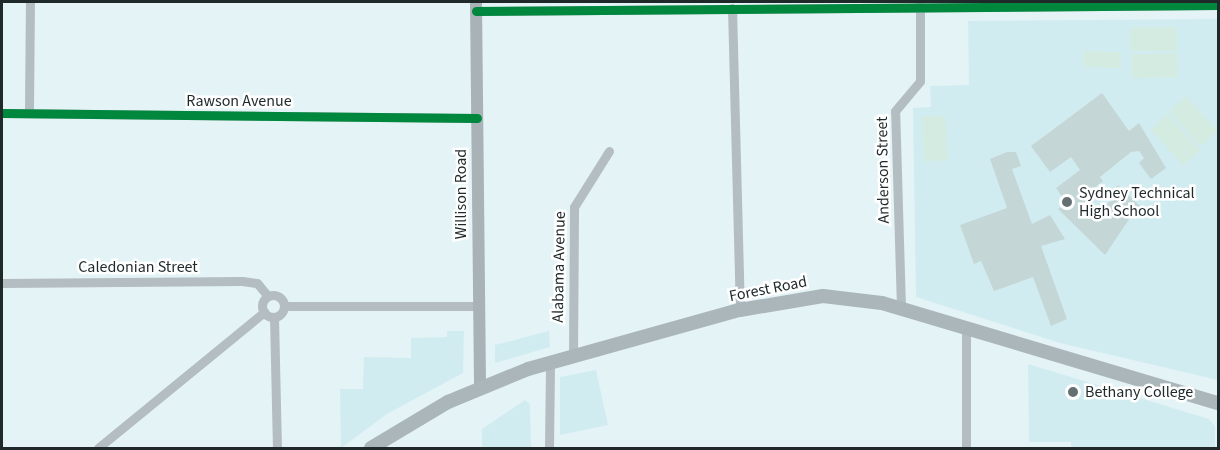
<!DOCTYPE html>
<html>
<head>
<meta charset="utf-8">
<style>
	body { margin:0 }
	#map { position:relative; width:1220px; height:450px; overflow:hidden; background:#e4f3f6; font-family:"Source Sans 3",sans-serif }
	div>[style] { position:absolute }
	.built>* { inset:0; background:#d1ecf0 }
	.green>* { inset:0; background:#d3ebe1; transform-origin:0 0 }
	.building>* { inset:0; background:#c4d6d6 }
	.street>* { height:9px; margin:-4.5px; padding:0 4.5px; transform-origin:4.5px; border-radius:4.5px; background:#b4bdc1 }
	.street>.ring { margin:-4.5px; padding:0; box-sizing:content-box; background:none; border:9px solid #b4bdc1; border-radius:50% }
	.secondary>* { height:12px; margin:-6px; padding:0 6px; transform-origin:6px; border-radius:6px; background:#a8b2b7 }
	.primary>* { height:14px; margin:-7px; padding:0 7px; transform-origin:7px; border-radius:7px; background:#abb6ba }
	.cycleway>* { height:9px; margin:-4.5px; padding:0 4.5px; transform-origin:4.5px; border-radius:4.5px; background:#00873e }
	.dots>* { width:16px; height:16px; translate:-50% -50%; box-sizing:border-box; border:3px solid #fff; border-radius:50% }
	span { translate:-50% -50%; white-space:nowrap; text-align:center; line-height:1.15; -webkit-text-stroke:5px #fff; paint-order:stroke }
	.street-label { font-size:16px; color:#1f292a }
	.poi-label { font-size:16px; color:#1f292a }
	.left { translate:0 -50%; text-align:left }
	.frame { position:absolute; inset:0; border:3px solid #1f292a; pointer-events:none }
</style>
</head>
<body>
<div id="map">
	<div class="built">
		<i style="clip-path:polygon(1218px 19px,1218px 380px,1060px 343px,916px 297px,913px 108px,931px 107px,930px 86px,969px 85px,968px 21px)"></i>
		<i style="clip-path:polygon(447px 331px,464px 331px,463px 373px,387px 414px,341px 448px,340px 389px,363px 389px,364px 357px,411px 358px,411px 338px,447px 337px)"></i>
		<i style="clip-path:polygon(549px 331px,550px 347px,495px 363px,495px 345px)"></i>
		<i style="clip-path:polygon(1028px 364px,1209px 419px,1215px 426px,1215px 448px,1071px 448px,1071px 442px,1029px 442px)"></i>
		<i style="clip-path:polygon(596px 370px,608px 425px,560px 435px,560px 377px)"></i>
		<i style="clip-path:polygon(525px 400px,530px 404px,531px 448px,482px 448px,482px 429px)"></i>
	</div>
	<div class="green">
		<i style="left:1177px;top:27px;width:24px;height:47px;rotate:90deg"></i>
		<i style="left:1083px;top:51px;width:38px;height:16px;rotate:2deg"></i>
		<i style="left:1177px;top:53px;width:24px;height:46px;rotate:88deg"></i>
		<i style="left:1186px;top:96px;width:47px;height:23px;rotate:48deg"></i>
		<i style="left:1167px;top:114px;width:49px;height:23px;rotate:47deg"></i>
		<i style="left:945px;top:115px;width:45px;height:24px;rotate:86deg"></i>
	</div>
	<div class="building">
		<i style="clip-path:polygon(1102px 93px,1129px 131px,1139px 123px,1166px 168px,1151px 179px,1139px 163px,1144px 158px,1139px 151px,1131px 152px,1100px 177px,1103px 181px,1087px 194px,1098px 210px,1115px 198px,1111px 193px,1118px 185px,1145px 211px,1137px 219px,1132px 215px,1105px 255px,1058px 209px,1067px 204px,1056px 188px,1080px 170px,1071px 157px,1050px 172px,1031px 146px)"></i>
		<i style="clip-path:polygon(1007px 152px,1016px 152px,1021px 166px,1012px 169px,1032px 224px,1050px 215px,1065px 239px,1041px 246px,1067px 319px,1051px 326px,1033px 277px,994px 291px,981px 261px,974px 264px,960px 225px,1007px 208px,990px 159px)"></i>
	</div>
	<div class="street">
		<i style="left:732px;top:8px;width:302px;rotate:88.5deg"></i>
		<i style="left:476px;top:11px;width:742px;rotate:-0.46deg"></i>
		<i style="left:29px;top:110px;width:108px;rotate:-89.5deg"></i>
		<i style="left:2px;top:113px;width:475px;rotate:0.6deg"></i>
		<i style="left:2px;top:283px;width:240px;rotate:-0.5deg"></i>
		<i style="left:242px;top:281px;width:15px;rotate:8deg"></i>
		<i style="left:257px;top:283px;width:17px;rotate:50deg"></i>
		<i class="ring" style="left:262px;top:295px;width:13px;height:13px"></i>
		<i style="left:284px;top:306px;width:194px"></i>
		<i style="left:901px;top:308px;width:197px;rotate:-91.7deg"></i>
		<i style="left:895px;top:111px;width:39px;rotate:-50deg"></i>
		<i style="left:920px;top:81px;width:76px;rotate:-90deg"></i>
		<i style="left:274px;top:317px;width:131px;rotate:88.7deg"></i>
		<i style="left:573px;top:357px;width:150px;rotate:-89.6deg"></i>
		<i style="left:574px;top:207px;width:66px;rotate:-58deg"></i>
		<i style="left:98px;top:448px;width:215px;rotate:-39.3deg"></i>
		<i style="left:549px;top:448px;width:85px;rotate:-89.3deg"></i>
		<i style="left:966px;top:448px;width:119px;rotate:-90deg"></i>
	</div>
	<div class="secondary">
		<i style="left:476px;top:2px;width:385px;rotate:89.4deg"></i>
	</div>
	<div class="primary">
		<i style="left:371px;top:448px;width:90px;rotate:-30.9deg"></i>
		<i style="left:448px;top:402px;width:87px;rotate:-22.4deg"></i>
		<i style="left:528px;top:369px;width:220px;rotate:-15.6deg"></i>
		<i style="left:740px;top:310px;width:84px;rotate:-9.6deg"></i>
		<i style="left:823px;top:296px;width:59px;rotate:6.8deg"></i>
		<i style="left:882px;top:303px;width:351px;rotate:16.6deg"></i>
	</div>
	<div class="cycleway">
		<i style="left:476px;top:11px;width:742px;rotate:-0.46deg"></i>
		<i style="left:2px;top:113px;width:475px;rotate:0.6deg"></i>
	</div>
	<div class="dots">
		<i style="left:1067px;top:202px;background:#647071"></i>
		<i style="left:1073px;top:392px;background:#647071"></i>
	</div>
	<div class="street-label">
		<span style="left:239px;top:101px">Rawson Avenue</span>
		<span style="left:883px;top:170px;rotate:-91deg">Anderson Street</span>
		<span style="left:461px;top:194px;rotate:-90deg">Willison Road</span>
		<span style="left:138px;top:267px">Caledonian Street</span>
		<span style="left:559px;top:267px;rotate:-89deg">Alabama Avenue</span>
		<span style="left:768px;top:289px;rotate:-11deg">Forest Road</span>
	</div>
	<div class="poi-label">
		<span class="left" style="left:1079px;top:202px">Sydney Technical<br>High School</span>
		<span class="left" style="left:1085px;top:392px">Bethany College</span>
	</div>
	<div class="frame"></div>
</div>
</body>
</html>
